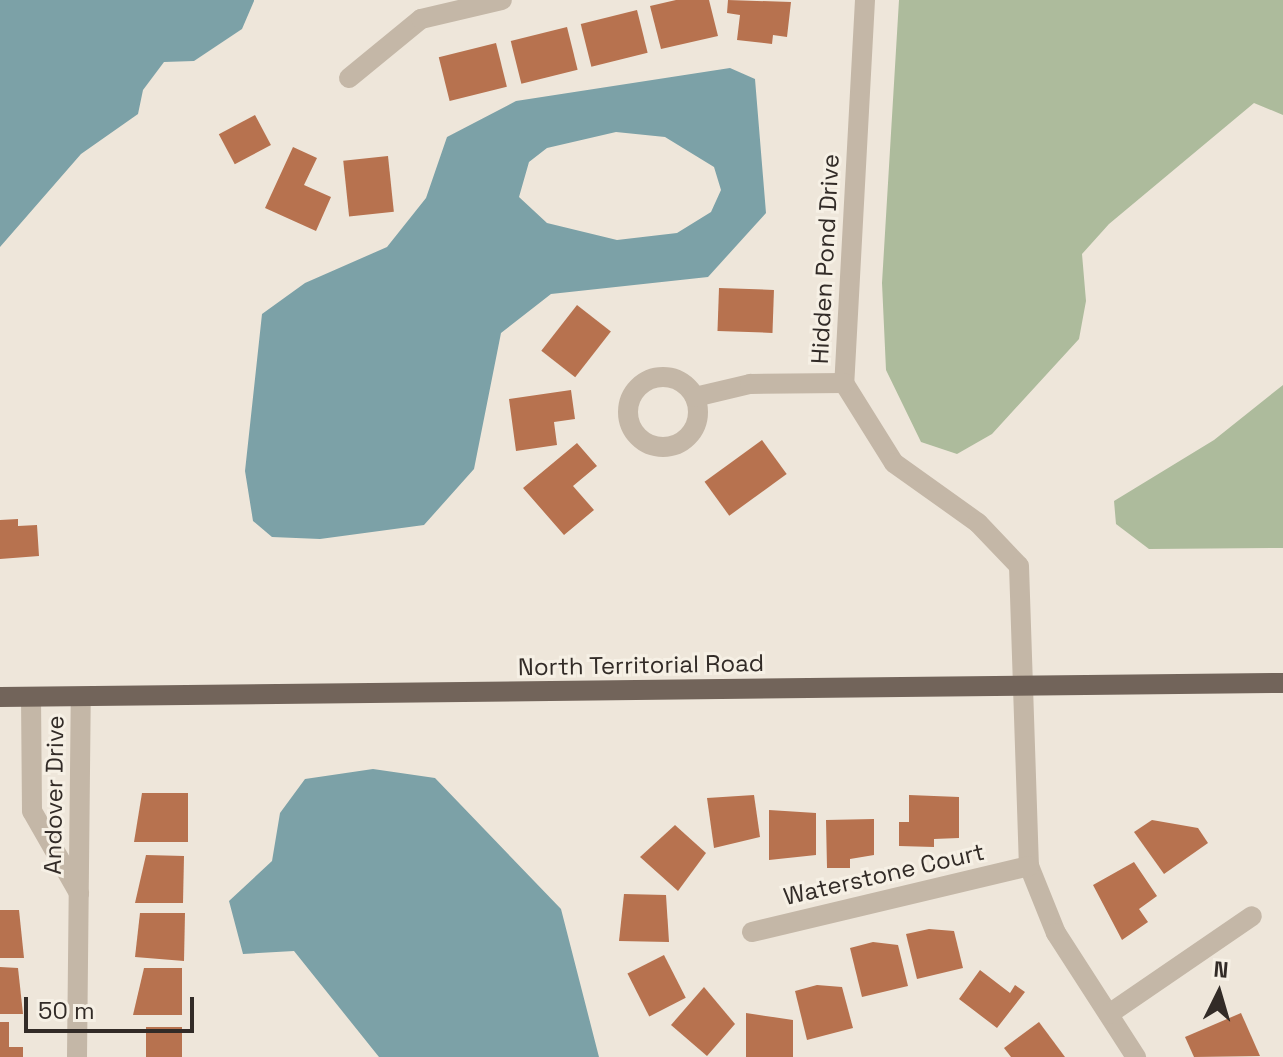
<!DOCTYPE html>
<html>
<head>
<meta charset="utf-8">
<style>
	body { margin:0 }
	#map { position:relative; width:1283px; height:1057px; overflow:hidden; background:#eee6da; font-family:"Space Grotesk",sans-serif }
	div>[style] { position:absolute }
	.green>* { inset:0; background:#adbb9c }
	.water>* { inset:0; background:#7ca1a7 }
	.building>* { inset:0; background:#b7724f; transform-origin:0 0 }
	.minor>* { height:20px; margin:-10px; padding:0 10px; transform-origin:10px; border-radius:10px; background:#c4b7a7 }
	.minor>.ring { margin:-10px; padding:0; box-sizing:content-box; background:none; border:20px solid #c4b7a7; border-radius:50% }
	.major>* { height:20px; margin:-10px; padding:0 10px; transform-origin:10px; border-radius:10px; background:#72645a }
	span { translate:-50% -50%; white-space:nowrap; text-align:center; line-height:1.15; -webkit-text-stroke:6px #f6f0e5; paint-order:stroke }
	.street-label { font-size:24px; color:#322b27 }
	.north { position:absolute; left:1179px; top:953px; width:80px; height:80px; -webkit-text-stroke:6px #f6f0e5; paint-order:stroke; rotate:5deg; font-size:22px; font-weight:700; line-height:32px; text-align:center; color:#322b27 }
	.north::after { content:''; display:block; margin:auto; width:28px; height:36px; background:#322b27; clip-path:polygon(50% 0,100% 100%,50% 72%,0 100%) }
	.scale { position:absolute; left:24px; top:997px; width:170px; height:36px; box-sizing:border-box; border:4px solid #322b27; border-top:0; padding-left:10px; font-size:24px; line-height:28px; white-space:nowrap; color:#322b27; -webkit-text-stroke:6px #f6f0e5; paint-order:stroke }
</style>
</head>
<body>
<div id="map">
	<div class="green">
		<i style="clip-path:polygon(899px 0,1283px 0,1283px 115px,1254px 103px,1109px 224px,1082px 254px,1086px 301px,1079px 339px,992px 434px,957px 454px,921px 442px,886px 370px,882px 283px)"></i>
		<i style="clip-path:polygon(1283px 385px,1283px 548px,1149px 549px,1116px 524px,1114px 501px,1214px 440px)"></i>
	</div>
	<div class="water">
		<i style="clip-path:polygon(0 0,254px 0,254px 1px,242px 29px,194px 61px,164px 62px,143px 90px,138px 114px,81px 154px,0 247px)"></i>
		<i style="clip-path:polygon(evenodd,730px 68px,755px 79px,766px 213px,708px 277px,551px 294px,501px 333px,474px 469px,424px 525px,320px 539px,272px 537px,253px 521px,245px 471px,262px 314px,305px 283px,387px 247px,426px 198px,447px 137px,516px 101px,730px 68px,616px 132px,665px 137px,714px 167px,721px 190px,711px 212px,677px 233px,617px 240px,547px 223px,519px 197px,529px 162px,547px 148px,616px 132px)"></i>
		<i style="clip-path:polygon(373px 769px,435px 778px,561px 909px,599px 1057px,379px 1057px,294px 951px,243px 954px,229px 901px,272px 861px,280px 813px,305px 779px)"></i>
	</div>
	<div class="building">
		<i style="clip-path:polygon(676px 0,709px 0,718px 36px,661px 49px,650px 6px)"></i>
		<i style="clip-path:polygon(728px 0,791px 2px,787px 37px,773px 35px,772px 44px,737px 40px,740px 15px,727px 13px)"></i>
		<i style="left:637px;top:10px;width:44px;height:58px;rotate:76deg"></i>
		<i style="left:567px;top:27px;width:44px;height:58px;rotate:76deg"></i>
		<i style="left:496px;top:43px;width:45px;height:59px;rotate:76deg"></i>
		<i style="left:255px;top:115px;width:34px;height:41px;rotate:62deg"></i>
		<i style="clip-path:polygon(293px 147px,317px 158px,304px 185px,331px 197px,316px 231px,265px 208px)"></i>
		<i style="left:388px;top:156px;width:56px;height:45px;rotate:84deg"></i>
		<i style="left:719px;top:288px;width:55px;height:43px;rotate:2deg"></i>
		<i style="left:577px;top:305px;width:43px;height:58px;rotate:38deg"></i>
		<i style="clip-path:polygon(571px 390px,575px 419px,554px 422px,557px 445px,516px 451px,509px 399px)"></i>
		<i style="left:762px;top:440px;width:42px;height:71px;rotate:54deg"></i>
		<i style="clip-path:polygon(577px 443px,597px 466px,573px 486px,594px 510px,564px 535px,523px 488px)"></i>
		<i style="clip-path:polygon(18px 519px,18px 526px,37px 525px,39px 556px,0 559px,0 520px)"></i>
		<i style="clip-path:polygon(142px 793px,188px 793px,188px 842px,134px 842px)"></i>
		<i style="clip-path:polygon(754px 795px,760px 837px,714px 848px,707px 798px)"></i>
		<i style="clip-path:polygon(909px 795px,959px 797px,959px 838px,934px 839px,934px 847px,899px 846px,899px 822px,909px 822px)"></i>
		<i style="clip-path:polygon(769px 810px,816px 813px,816px 855px,769px 860px)"></i>
		<i style="clip-path:polygon(874px 819px,874px 855px,850px 859px,850px 868px,827px 868px,826px 820px)"></i>
		<i style="clip-path:polygon(1152px 820px,1198px 828px,1208px 843px,1164px 874px,1134px 832px)"></i>
		<i style="clip-path:polygon(675px 825px,706px 853px,678px 891px,640px 857px)"></i>
		<i style="clip-path:polygon(146px 855px,184px 856px,183px 903px,135px 903px)"></i>
		<i style="clip-path:polygon(1134px 862px,1157px 896px,1139px 909px,1148px 922px,1122px 940px,1093px 885px)"></i>
		<i style="clip-path:polygon(624px 894px,666px 895px,669px 942px,619px 941px)"></i>
		<i style="clip-path:polygon(0 910px,19px 910px,24px 958px,0 958px)"></i>
		<i style="clip-path:polygon(140px 913px,185px 913px,184px 961px,135px 957px)"></i>
		<i style="clip-path:polygon(929px 929px,954px 931px,963px 968px,917px 979px,906px 934px)"></i>
		<i style="clip-path:polygon(873px 942px,898px 945px,908px 986px,862px 997px,850px 948px)"></i>
		<i style="left:664px;top:955px;width:48px;height:41px;rotate:63deg"></i>
		<i style="clip-path:polygon(0 967px,18px 968px,23px 1014px,0 1014px)"></i>
		<i style="clip-path:polygon(144px 968px,182px 968px,182px 1015px,133px 1015px)"></i>
		<i style="clip-path:polygon(980px 970px,1010px 993px,1015px 985px,1025px 992px,997px 1028px,959px 999px)"></i>
		<i style="clip-path:polygon(817px 985px,842px 987px,853px 1028px,807px 1040px,795px 991px)"></i>
		<i style="clip-path:polygon(704px 987px,735px 1024px,707px 1056px,671px 1025px)"></i>
		<i style="clip-path:polygon(746px 1013px,793px 1020px,793px 1057px,746px 1057px)"></i>
		<i style="clip-path:polygon(1241px 1013px,1260px 1056px,1194px 1057px,1185px 1037px)"></i>
		<i style="clip-path:polygon(0 1022px,9px 1022px,9px 1047px,23px 1047px,23px 1057px,0 1057px)"></i>
		<i style="clip-path:polygon(1039px 1022px,1065px 1057px,1011px 1057px,1004px 1048px)"></i>
		<i style="left:146px;top:1027px;width:36px;height:30px"></i>
	</div>
	<div class="minor">
		<i style="left:865px;top:0;width:384px;rotate:93.1deg"></i>
		<i style="left:844px;top:383px;width:94px;rotate:58deg"></i>
		<i style="left:894px;top:463px;width:103px;rotate:35.5deg"></i>
		<i style="left:978px;top:523px;width:59px;rotate:46.4deg"></i>
		<i style="left:1019px;top:566px;width:300px;rotate:88.1deg"></i>
		<i style="left:1029px;top:866px;width:72px;rotate:68.1deg"></i>
		<i style="left:1056px;top:933px;width:148px;rotate:57.2deg"></i>
		<i style="left:349px;top:78px;width:93px;rotate:-39.3deg"></i>
		<i style="left:421px;top:19px;width:83px;rotate:-13.2deg"></i>
		<i class="ring" style="left:628px;top:377px;width:50px;height:50px"></i>
		<i style="left:695px;top:397px;width:57px;rotate:-13.3deg"></i>
		<i style="left:750px;top:384px;width:94px;rotate:-0.6deg"></i>
		<i style="left:31px;top:697px;width:114px;rotate:89.5deg"></i>
		<i style="left:32px;top:811px;width:95px;rotate:60.2deg"></i>
		<i style="left:752px;top:932px;width:285px;rotate:-13.4deg"></i>
		<i style="left:1109px;top:1014px;width:173px;rotate:-34.4deg"></i>
		<i style="left:77px;top:1057px;width:360px;rotate:-89.4deg"></i>
	</div>
	<div class="major">
		<i style="left:0;top:697px;width:1283px;rotate:-0.63deg"></i>
	</div>
	<div class="street-label">
		<span style="left:825px;top:259px;rotate:-87deg">Hidden Pond Drive</span>
		<span style="left:641px;top:665px;rotate:-1deg">North Territorial Road</span>
		<span style="left:54px;top:795px;rotate:-89deg">Andover Drive</span>
		<span style="left:884px;top:874px;rotate:-13deg">Waterstone Court</span>
	</div>
	<div class="north">N</div>
	<div class="scale">50 m</div>
</div>
</body>
</html>
